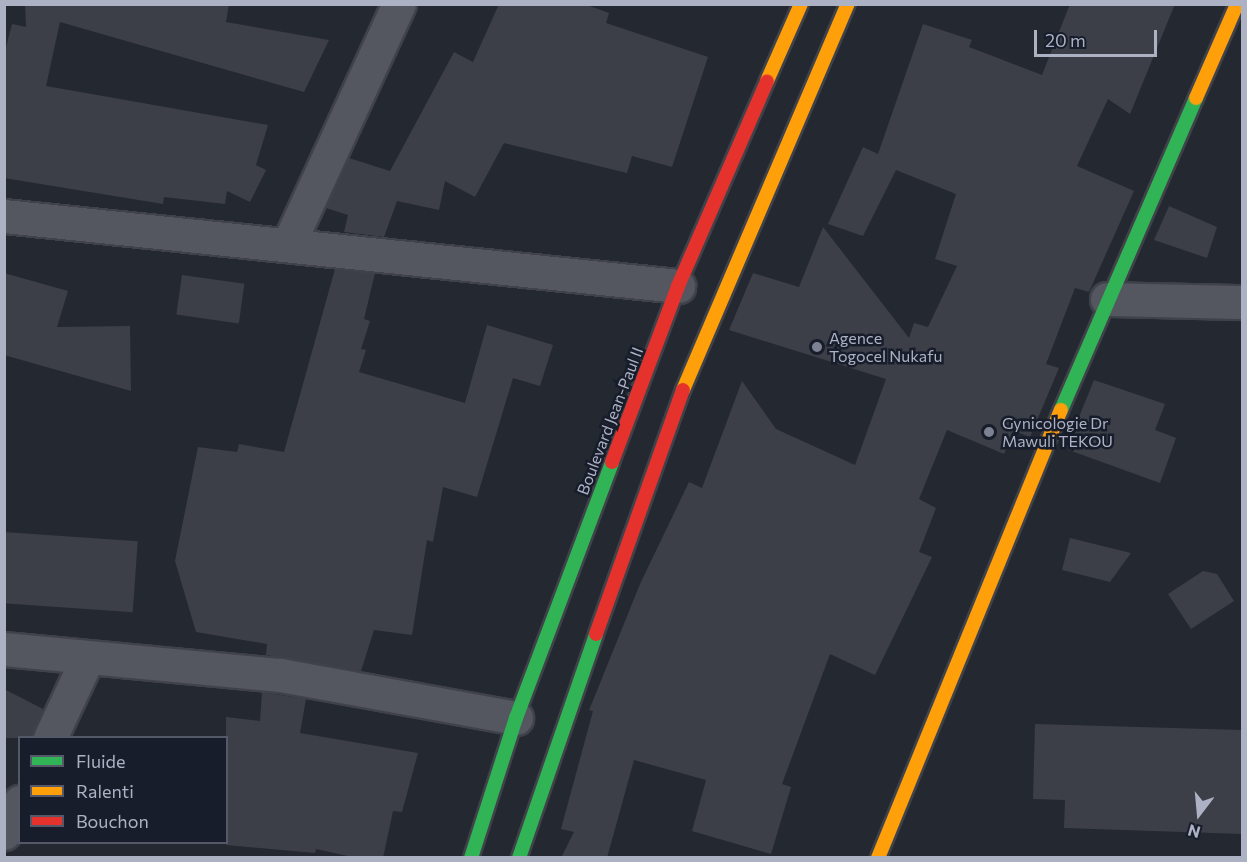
<!DOCTYPE html>
<html>
<head>
<meta charset="utf-8">
<style>
	body { margin:0 }
	#map { position:relative; width:1247px; height:862px; overflow:hidden; background:#242831; font-family:Commissioner,sans-serif }
	div>[style] { position:absolute }
	.building>* { inset:0; background:#3c3f48; transform-origin:0 0 }
	.roads { filter:drop-shadow(2px 0 #40424a) drop-shadow(-2px 0 #40424a) drop-shadow(0 2px #40424a) drop-shadow(0 -2px #40424a) }
	.street>* { height:33px; margin:-16.5px; padding:0 16.5px; transform-origin:16.5px; border-radius:16.5px; background:#545660 }
	.fast>* { height:14px; margin:-7px; padding:0 7px; transform-origin:7px; border-radius:7px; background:#30b455 }
	.slow>* { height:14px; margin:-7px; padding:0 7px; transform-origin:7px; border-radius:7px; background:#ff9f0a }
	.jam>* { height:14px; margin:-7px; padding:0 7px; transform-origin:7px; border-radius:7px; background:#e5322d }
	.dots>* { width:16px; height:16px; translate:-50% -50%; box-sizing:border-box; border:3px solid #181d2b; border-radius:50% }
	span { translate:-50% -50%; white-space:nowrap; text-align:center; line-height:1.15; -webkit-text-stroke:5px #181d2b; paint-order:stroke }
	.poi-label { font-size:16px; color:#adb1c4 }
	.left { translate:0 -50%; text-align:left }
	.street-label { font-size:16px; color:#adb1c4 }
	.frame { position:absolute; inset:0; border:6px solid #adb1c4; pointer-events:none }
	.legend { position:absolute; left:18px; top:736px; width:210px; height:108px; box-sizing:border-box; background:#181d2b; border:2px solid #545868; margin:0; padding:8px 10px; list-style:none; font-size:18px; color:#adb1c4 }
	.legend li { display:flex; align-items:center; gap:12px; height:30px }
	.legend b { width:30px; border:2px solid #545868 }
	.north { position:absolute; left:1169px; top:784px; width:60px; height:60px; -webkit-text-stroke:4px #181d2b; paint-order:stroke; rotate:196deg; font-size:16px; font-weight:700; line-height:24px; text-align:center; color:#adb1c4 }
	.north::after { content:''; display:block; margin:auto; width:21px; height:27px; background:#adb1c4; clip-path:polygon(50% 0,100% 100%,50% 72%,0 100%) }
	.scale { position:absolute; left:1034px; top:30px; width:123px; height:27px; box-sizing:border-box; border:3px solid #adb1c4; border-top:0; padding-left:8px; font-size:18px; line-height:21px; white-space:nowrap; color:#adb1c4; -webkit-text-stroke:4px #181d2b; paint-order:stroke }
</style>
</head>
<body>
<div id="map">
	<div class="building">
		<i style="clip-path:polygon(25px 4px,229px 4px,226px 22px,329px 40px,304px 92px,60px 22px,46px 86px,268px 125px,256px 165px,266px 170px,250px 202px,227px 191px,225px 204px,164px 197px,163px 204px,4px 178px,4px 55px,12px 24px,26px 27px)"></i>
		<i style="clip-path:polygon(499px 4px,584px 4px,609px 13px,606px 23px,708px 57px,672px 167px,632px 156px,627px 173px,504px 143px,475px 197px,445px 181px,439px 210px,397px 201px,384px 237px,344px 232px,348px 215px,326px 208px,349px 158px,390px 171px,454px 52px,473px 62px)"></i>
		<i style="clip-path:polygon(1070px 4px,1175px 4px,1130px 114px,1108px 99px,1077px 166px,1134px 191px,1089px 292px,1075px 288px,1046px 364px,1059px 368px,1030px 437px,1014px 431px,1004px 454px,947px 430px,919px 499px,936px 508px,919px 552px,932px 557px,875px 675px,830px 654px,782px 784px,791px 787px,771px 854px,692px 831px,706px 780px,634px 760px,607px 858px,561px 858px,574px 832px,561px 829px,593px 711px,589px 710px,592px 703px,640px 584px,689px 482px,702px 488px,742px 381px,776px 429px,855px 465px,886px 379px,729px 330px,753px 273px,799px 287px,823px 227px,909px 338px,914px 323px,928px 327px,957px 266px,935px 259px,956px 194px,896px 170px,863px 236px,828px 224px,863px 147px,878px 154px,923px 24px,972px 40px,969px 47px,1042px 75px)"></i>
		<i style="clip-path:polygon(1169px 206px,1217px 227px,1207px 258px,1154px 240px)"></i>
		<i style="clip-path:polygon(335px 269px,375px 273px,364px 319px,370px 321px,361px 349px,366px 350px,359px 372px,465px 403px,487px 325px,553px 345px,540px 386px,513px 378px,477px 497px,443px 487px,433px 542px,427px 540px,412px 635px,374px 630px,361px 671px,266px 655px,267px 644px,196px 632px,175px 561px,198px 447px,237px 452px,239px 444px,284px 452px)"></i>
		<i style="clip-path:polygon(4px 273px,68px 291px,57px 327px,130px 326px,131px 391px,4px 355px)"></i>
		<i style="left:182px;top:275px;width:63px;height:40px;rotate:8deg"></i>
		<i style="clip-path:polygon(1094px 380px,1165px 404px,1155px 430px,1176px 438px,1160px 483px,1066px 449px)"></i>
		<i style="left:4px;top:532px;width:134px;height:71px;rotate:4deg"></i>
		<i style="clip-path:polygon(1070px 538px,1131px 553px,1110px 582px,1062px 570px)"></i>
		<i style="clip-path:polygon(1203px 571px,1217px 574px,1234px 601px,1191px 629px,1168px 594px)"></i>
		<i style="clip-path:polygon(4px 689px,43px 709px,32px 738px,4px 738px)"></i>
		<i style="clip-path:polygon(262px 692px,306px 699px,300px 733px,418px 753px,402px 812px,393px 811px,383px 858px,357px 858px,316px 849px,315px 853px,226px 845px,226px 717px,260px 721px)"></i>
		<i style="clip-path:polygon(1035px 724px,1242px 730px,1242px 834px,1064px 828px,1065px 800px,1033px 799px)"></i>
	</div>
	<div class="roads">
		<div class="street">
			<i style="left:4px;top:216px;width:678px;rotate:5.93deg"></i>
			<i style="left:288px;top:245px;width:265px;rotate:-65.3deg"></i>
			<i style="left:1107px;top:299px;width:135px;rotate:1.3deg"></i>
			<i style="left:4px;top:649px;width:277px;rotate:5.4deg"></i>
			<i style="left:280px;top:675px;width:240px;rotate:10.3deg"></i>
			<i style="left:50px;top:738px;width:87px;rotate:-64.9deg"></i>
			<i style="left:4px;top:833px;width:35px;rotate:-63deg"></i>
		</div>
		<div class="fast">
			<i style="left:1061px;top:410px;width:340px;rotate:-66.6deg"></i>
			<i style="left:471px;top:858px;width:147px;rotate:-72.2deg"></i>
			<i style="left:516px;top:718px;width:273px;rotate:-69.4deg"></i>
			<i style="left:519px;top:858px;width:237px;rotate:-71deg"></i>
		</div>
		<div class="slow">
			<i style="left:767px;top:81px;width:84px;rotate:-66.2deg"></i>
			<i style="left:1196px;top:98px;width:103px;rotate:-66.4deg"></i>
			<i style="left:683px;top:390px;width:420px;rotate:-66.9deg"></i>
			<i style="left:878px;top:858px;width:484px;rotate:-67.8deg"></i>
		</div>
		<div class="jam">
			<i style="left:612px;top:462px;width:188px;rotate:-69.4deg"></i>
			<i style="left:678px;top:286px;width:223px;rotate:-66.5deg"></i>
			<i style="left:596px;top:634px;width:259px;rotate:-70.4deg"></i>
		</div>
	</div>
	<div class="dots">
		<i style="left:817px;top:347px;background:#7d8191"></i>
		<i style="left:989px;top:432px;background:#7d8191"></i>
	</div>
	<div class="poi-label">
		<span class="left" style="left:829px;top:347px">Agence<br>Togocel Nukafu</span>
		<span class="left" style="left:1002px;top:432px">Gynicologie Dr<br>Mawuli TEKOU</span>
	</div>
	<div class="street-label">
		<span style="left:610px;top:421px;rotate:-69deg">Boulevard Jean-Paul II</span>
	</div>
	<div class="frame"></div>
	<ul class="legend">
	<li><b style="height:8px;background:#30b455"></b>Fluide</li>
	<li><b style="height:8px;background:#ff9f0a"></b>Ralenti</li>
	<li><b style="height:8px;background:#e5322d"></b>Bouchon</li>
	</ul>
	<div class="north">N</div>
	<div class="scale">20 m</div>
</div>
</body>
</html>
